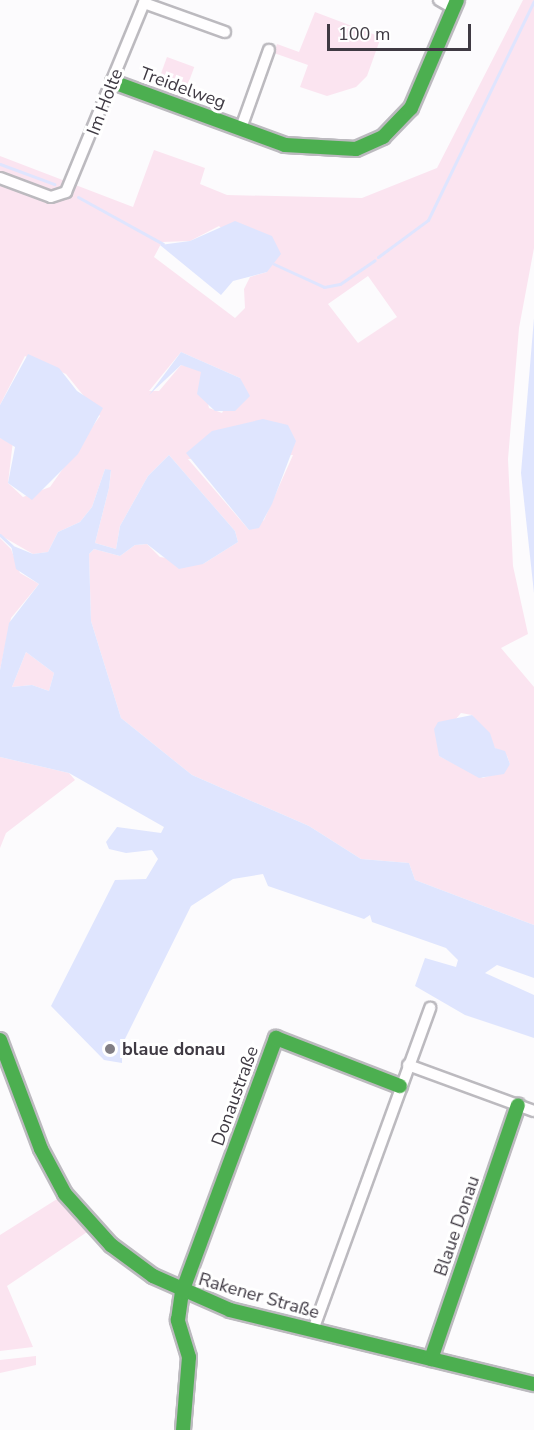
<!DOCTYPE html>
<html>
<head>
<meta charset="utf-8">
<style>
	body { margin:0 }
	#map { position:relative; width:534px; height:1430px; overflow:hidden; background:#fcfbfd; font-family:"Nunito Sans",sans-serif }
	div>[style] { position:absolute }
	.green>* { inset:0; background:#fbe4f0; transform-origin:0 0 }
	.water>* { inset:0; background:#dfe5fe }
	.stream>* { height:3px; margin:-1.5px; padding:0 1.5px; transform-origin:1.5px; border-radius:1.5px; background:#dfe5fe }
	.roads { filter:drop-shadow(2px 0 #bcbabf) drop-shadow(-2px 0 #bcbabf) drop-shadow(0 2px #bcbabf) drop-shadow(0 -2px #bcbabf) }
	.street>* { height:10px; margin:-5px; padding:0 5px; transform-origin:5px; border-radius:5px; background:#fffeff }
	.fast>* { height:14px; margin:-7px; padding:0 7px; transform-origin:7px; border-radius:7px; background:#4caf50 }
	.dots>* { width:16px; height:16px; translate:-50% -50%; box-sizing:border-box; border:3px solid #fff; border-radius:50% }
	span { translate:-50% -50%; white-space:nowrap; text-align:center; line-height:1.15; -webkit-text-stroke:6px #fff; paint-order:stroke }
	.street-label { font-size:18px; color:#3f3a43 }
	.poi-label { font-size:18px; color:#3f3a43; font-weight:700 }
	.left { translate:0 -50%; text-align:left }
	.scale { position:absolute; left:327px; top:24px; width:144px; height:27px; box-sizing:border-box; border:3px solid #3f3a43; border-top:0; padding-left:8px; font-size:18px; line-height:21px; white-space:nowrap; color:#3f3a43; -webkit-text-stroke:4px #fff; paint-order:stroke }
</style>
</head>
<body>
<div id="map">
	<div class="green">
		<i style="clip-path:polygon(evenodd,523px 0,534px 0,534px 248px,519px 328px,508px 459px,513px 566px,528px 634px,501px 648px,534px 687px,534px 925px,415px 880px,409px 863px,361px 859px,309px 826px,192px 775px,121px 718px,91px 621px,89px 554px,94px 549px,120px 556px,135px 545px,147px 544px,160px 557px,203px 564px,238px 542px,235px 531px,169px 455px,148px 476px,120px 526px,116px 549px,95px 543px,109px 488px,111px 471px,105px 469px,92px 507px,80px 522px,58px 532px,48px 552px,33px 554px,0 535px,0 438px,13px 441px,8px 483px,23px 497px,50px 487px,100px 416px,66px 374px,25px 356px,0 405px,0 156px,133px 207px,154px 150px,205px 168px,200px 184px,227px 195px,362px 198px,437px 168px,523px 0,219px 226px,267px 272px,250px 277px,244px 289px,245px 308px,235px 318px,154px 257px,162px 242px,190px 241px,219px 226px,523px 0,368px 276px,397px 317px,358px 343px,328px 304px,368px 276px,523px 0,181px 352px,240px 378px,222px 413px,209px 408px,201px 371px,187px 366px,181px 365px,159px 391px,149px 391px,181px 352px,523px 0,293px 455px,264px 520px,249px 530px,188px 459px,293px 455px,523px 0,461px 713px,472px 715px,495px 748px,507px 756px,510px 764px,500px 772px,483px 778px,439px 756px,438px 740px,461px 713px)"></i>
		<i style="clip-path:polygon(315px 12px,381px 37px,367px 76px,356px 87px,327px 96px,300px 87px,308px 65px,274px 53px,277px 44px,299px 52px)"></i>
		<i style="left:167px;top:57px;width:29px;height:38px;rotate:20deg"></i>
		<i style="clip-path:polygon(0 538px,11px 549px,20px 573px,39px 584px,11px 618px,0 670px)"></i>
		<i style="clip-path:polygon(26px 652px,54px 673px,49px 691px,32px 685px,12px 687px)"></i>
		<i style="clip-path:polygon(0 757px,69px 773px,75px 780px,6px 833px,0 848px)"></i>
		<i style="clip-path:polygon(65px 1194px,93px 1228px,7px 1286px,33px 1347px,0 1351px,0 1235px)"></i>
		<i style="clip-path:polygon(36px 1356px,36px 1365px,0 1373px,0 1360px)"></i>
	</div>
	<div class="water">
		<i style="clip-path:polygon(235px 221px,272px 236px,281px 254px,267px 272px,233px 281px,221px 295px,160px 245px,190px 241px)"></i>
		<i style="clip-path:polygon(534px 318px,534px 593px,521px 473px)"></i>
		<i style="clip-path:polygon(181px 352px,240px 378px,250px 396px,235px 411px,215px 411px,197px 394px,201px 372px,181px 365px,149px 395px)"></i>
		<i style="clip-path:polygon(28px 354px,59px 368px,77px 391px,103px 408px,78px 454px,32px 500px,8px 483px,15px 447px,0 438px,0 405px)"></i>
		<i style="clip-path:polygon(263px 419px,288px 425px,296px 441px,272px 504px,259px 528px,249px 530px,186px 453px,212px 431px)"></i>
		<i style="clip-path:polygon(evenodd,169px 455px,235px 531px,238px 542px,203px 564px,179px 569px,147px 544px,135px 545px,120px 556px,94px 549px,89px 554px,91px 621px,121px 718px,192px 775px,309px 826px,361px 859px,409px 863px,415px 880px,534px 925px,534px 978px,497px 965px,485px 973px,534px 995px,534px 1038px,465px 1015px,415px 986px,425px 958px,456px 967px,458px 960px,446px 948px,372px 922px,370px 915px,364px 919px,268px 886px,263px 874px,233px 879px,191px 906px,122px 1045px,122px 1063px,104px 1060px,51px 1006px,115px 880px,146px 879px,158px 859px,152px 850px,126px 853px,109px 849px,106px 842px,117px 827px,161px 833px,164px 827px,69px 773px,0 757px,0 670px,9px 623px,39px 584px,16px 569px,11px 545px,33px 554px,48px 552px,58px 532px,80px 522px,92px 507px,105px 469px,111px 470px,109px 488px,95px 543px,116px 549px,120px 526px,148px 476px,169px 455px,26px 652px,54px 673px,49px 691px,32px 685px,12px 687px,26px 652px)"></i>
		<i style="clip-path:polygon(472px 715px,490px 733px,495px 748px,505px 751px,510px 764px,504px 774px,479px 778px,439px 756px,434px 729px,438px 722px)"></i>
	</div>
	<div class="stream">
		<i style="left:0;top:164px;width:58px;rotate:20.3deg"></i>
		<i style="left:78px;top:197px;width:97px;rotate:28.9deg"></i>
		<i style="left:378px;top:257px;width:62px;rotate:-36.5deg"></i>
		<i style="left:428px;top:220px;width:243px;rotate:-64.2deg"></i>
		<i style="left:274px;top:264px;width:55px;rotate:24.7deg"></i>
		<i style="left:324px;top:287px;width:16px;rotate:-11deg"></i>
		<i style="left:340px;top:284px;width:42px;rotate:-34.4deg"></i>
		<i style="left:0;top:535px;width:16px;rotate:43deg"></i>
	</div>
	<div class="roads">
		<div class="street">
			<i style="left:439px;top:0;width:14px;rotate:30deg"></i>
			<i style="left:144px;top:3px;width:86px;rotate:19.7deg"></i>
			<i style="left:241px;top:128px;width:83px;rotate:-70.3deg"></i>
			<i style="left:0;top:178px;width:54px;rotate:20.4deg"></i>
			<i style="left:51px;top:197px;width:16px;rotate:-18deg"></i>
			<i style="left:66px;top:192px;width:208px;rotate:-67.6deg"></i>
			<i style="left:408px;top:1065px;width:134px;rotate:20.1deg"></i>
			<i style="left:313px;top:1330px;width:343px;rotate:-70deg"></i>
		</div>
		<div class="fast">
			<i style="left:113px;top:82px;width:183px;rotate:20.1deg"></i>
			<i style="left:285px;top:145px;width:71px;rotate:3.2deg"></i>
			<i style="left:356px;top:149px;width:30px;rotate:-24deg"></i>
			<i style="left:383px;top:137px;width:40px;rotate:-46deg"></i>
			<i style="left:411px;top:108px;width:117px;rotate:-66.9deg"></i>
			<i style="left:0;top:1040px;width:116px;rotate:69.4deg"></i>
			<i style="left:41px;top:1149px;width:51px;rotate:61.9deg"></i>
			<i style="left:65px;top:1194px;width:69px;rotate:48deg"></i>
			<i style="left:111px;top:1245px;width:52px;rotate:36.4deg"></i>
			<i style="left:153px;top:1276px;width:84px;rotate:23.8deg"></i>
			<i style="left:230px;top:1310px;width:313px;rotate:13.7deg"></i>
			<i style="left:431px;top:1359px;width:268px;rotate:-71.1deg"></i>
			<i style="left:183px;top:1430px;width:73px;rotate:-85.3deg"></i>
			<i style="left:189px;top:1357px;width:39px;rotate:-107deg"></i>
			<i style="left:178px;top:1320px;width:28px;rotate:-82deg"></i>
			<i style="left:182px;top:1292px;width:271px;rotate:-69.7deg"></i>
			<i style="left:276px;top:1038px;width:133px;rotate:21.2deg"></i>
		</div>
	</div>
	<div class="dots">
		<i style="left:110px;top:1049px;background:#817e84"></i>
	</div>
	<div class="street-label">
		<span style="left:183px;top:88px;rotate:20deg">Treidelweg</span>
		<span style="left:105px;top:102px;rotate:-69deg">Im Holte</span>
		<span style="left:235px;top:1096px;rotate:-70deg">Donaustraße</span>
		<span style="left:457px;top:1226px;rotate:-71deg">Blaue Donau</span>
		<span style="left:259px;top:1296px;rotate:16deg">Rakener Straße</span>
	</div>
	<div class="poi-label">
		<span class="left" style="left:122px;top:1049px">blaue donau</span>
	</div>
	<div class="scale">100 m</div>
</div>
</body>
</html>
